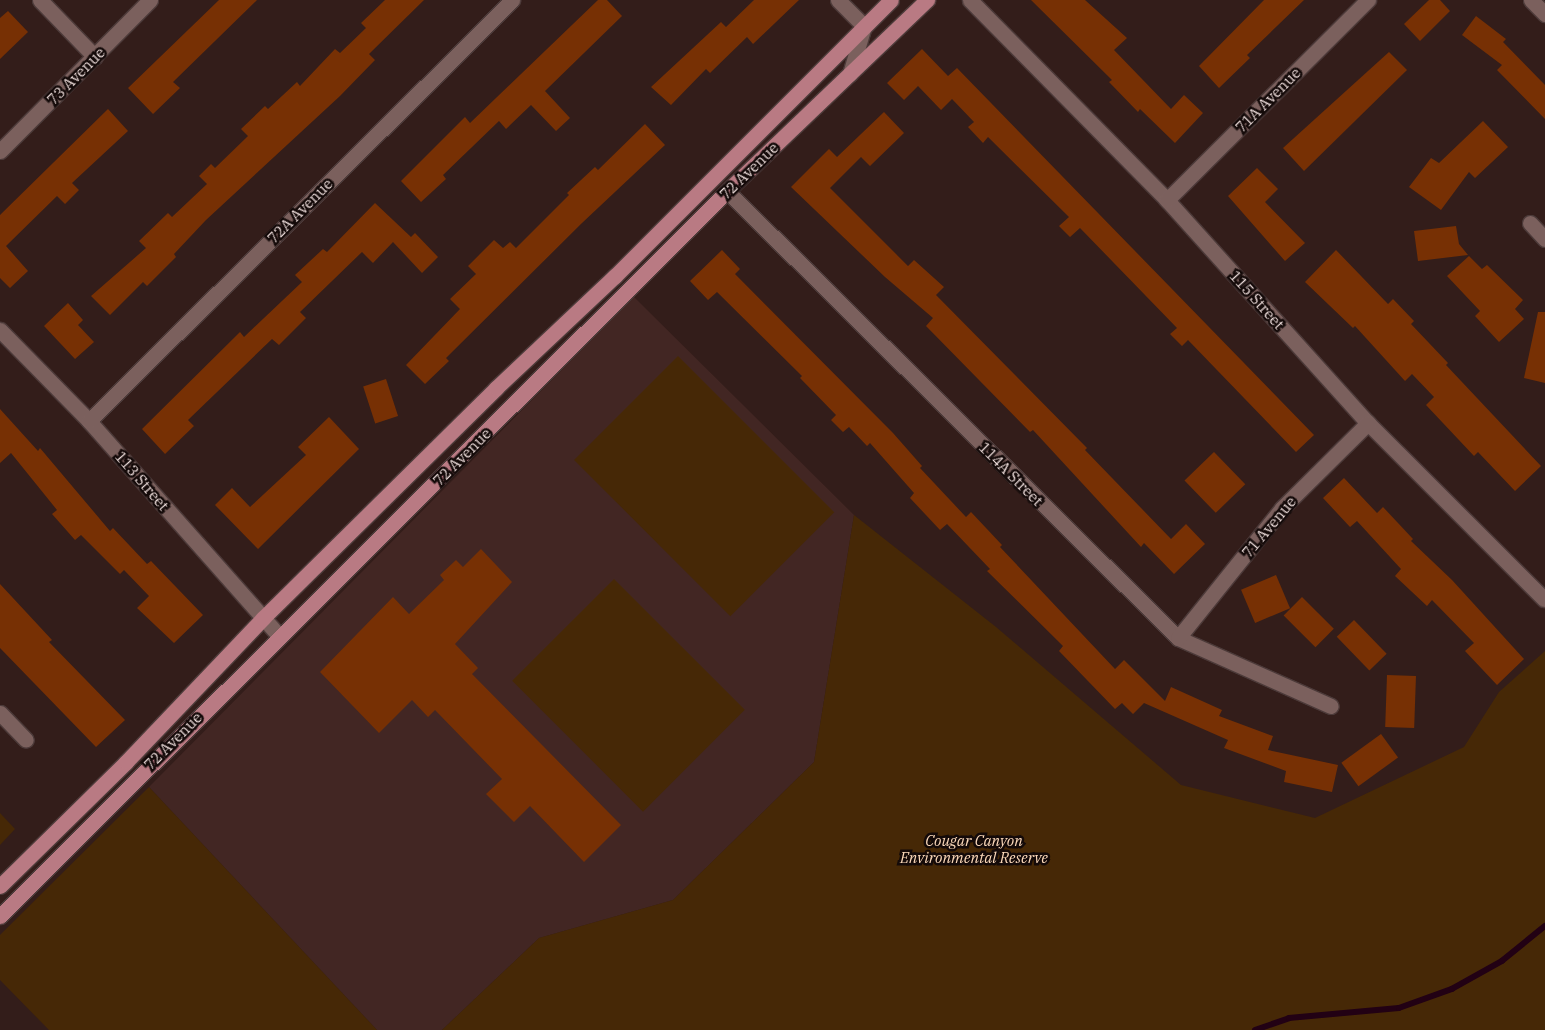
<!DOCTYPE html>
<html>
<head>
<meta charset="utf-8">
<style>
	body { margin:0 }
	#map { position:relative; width:1545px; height:1030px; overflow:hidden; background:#331d1a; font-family:"IBM Plex Serif",serif }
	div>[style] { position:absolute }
	.built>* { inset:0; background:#422623 }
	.green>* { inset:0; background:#462806; transform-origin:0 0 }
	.stream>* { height:5.5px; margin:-2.75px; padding:0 2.75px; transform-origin:2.75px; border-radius:2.75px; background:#220114 }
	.building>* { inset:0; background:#773004; transform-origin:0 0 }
	.roads { filter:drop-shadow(1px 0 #4c3a39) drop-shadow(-1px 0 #4c3a39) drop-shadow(0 1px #4c3a39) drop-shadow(0 -1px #4c3a39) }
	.minor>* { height:15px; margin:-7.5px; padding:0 7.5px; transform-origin:7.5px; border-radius:7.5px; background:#7b605d }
	.major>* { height:15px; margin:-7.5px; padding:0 7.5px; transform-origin:7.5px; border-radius:7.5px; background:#b97a83 }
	span { translate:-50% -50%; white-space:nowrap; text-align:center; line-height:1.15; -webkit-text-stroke:5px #140a09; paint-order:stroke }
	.street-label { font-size:15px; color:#eededc }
	.park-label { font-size:15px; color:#fcd9ba; font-style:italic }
</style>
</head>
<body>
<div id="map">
	<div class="built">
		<i style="clip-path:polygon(634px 297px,854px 515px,814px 762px,673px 900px,539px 938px,442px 1030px,377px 1030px,149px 787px)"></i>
	</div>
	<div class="green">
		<i style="left:678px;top:356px;width:221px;height:147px;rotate:45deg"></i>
		<i style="clip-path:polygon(854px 515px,996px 627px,1181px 785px,1315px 818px,1464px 747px,1499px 692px,1545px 651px,1545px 1030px,442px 1030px,539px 938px,673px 900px,814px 762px)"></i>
		<i style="left:614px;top:579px;width:185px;height:144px;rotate:45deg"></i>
		<i style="clip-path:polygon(149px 787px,377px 1030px,49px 1030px,0 980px,0 935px)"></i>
		<i style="clip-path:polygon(0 813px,15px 829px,0 845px)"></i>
	</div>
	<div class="stream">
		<i style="left:1255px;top:1030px;width:36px;rotate:-19deg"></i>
		<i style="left:1289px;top:1018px;width:110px;rotate:-5.2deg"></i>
		<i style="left:1399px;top:1008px;width:56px;rotate:-19.7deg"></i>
		<i style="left:1452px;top:989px;width:57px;rotate:-29.2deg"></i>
		<i style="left:1502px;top:961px;width:55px;rotate:-39.1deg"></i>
	</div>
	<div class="building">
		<i style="clip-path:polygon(219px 0,257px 0,173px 82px,180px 88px,153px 114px,128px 88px)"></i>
		<i style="clip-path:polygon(385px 0,424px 0,369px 54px,375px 60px,340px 96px,206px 220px,174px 254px,176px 257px,147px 286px,143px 282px,110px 315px,91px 296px,146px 248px,139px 241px,168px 213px,172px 217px,207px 184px,199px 176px,211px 164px,215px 168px,248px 136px,241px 129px,265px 106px,268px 109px,297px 82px,300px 86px,335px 49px,340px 53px,366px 28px,361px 23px)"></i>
		<i style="clip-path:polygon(598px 0,607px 0,622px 16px,545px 91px,570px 118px,556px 131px,531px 105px,506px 129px,499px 121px,443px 175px,446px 179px,421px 202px,401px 181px,465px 117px,470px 123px)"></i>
		<i style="clip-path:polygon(754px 0,799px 0,753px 44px,747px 37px,710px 73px,706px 69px,671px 105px,651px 87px,721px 22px,726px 27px)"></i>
		<i style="clip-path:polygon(1031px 0,1085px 0,1127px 38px,1114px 50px,1171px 109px,1184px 95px,1203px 113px,1175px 143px,1140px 109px,1138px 112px,1109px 82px,1112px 80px)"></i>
		<i style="clip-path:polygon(1264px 0,1304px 0,1247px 55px,1250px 58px,1219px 88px,1199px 66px)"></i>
		<i style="clip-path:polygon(1429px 0,1440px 0,1450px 11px,1420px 41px,1404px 24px)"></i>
		<i style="clip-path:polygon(8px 11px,28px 32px,0 59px,0 18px)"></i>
		<i style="clip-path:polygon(1476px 16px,1506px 39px,1503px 42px,1545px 85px,1545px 119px,1497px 70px,1502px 65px,1462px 35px)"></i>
		<i style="clip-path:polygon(922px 49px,948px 76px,957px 68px,1314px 435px,1296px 452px,1188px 340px,1182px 346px,1170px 334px,1177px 328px,1080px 228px,1070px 237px,1059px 226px,1069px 217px,988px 137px,983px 143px,968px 127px,974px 122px,952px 99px,941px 110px,918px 86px,904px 100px,887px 83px)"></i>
		<i style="clip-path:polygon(1389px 52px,1407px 70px,1304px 171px,1283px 148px)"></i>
		<i style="clip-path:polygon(108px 109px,128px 131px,72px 183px,79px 190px,65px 204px,57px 196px,6px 246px,28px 271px,10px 288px,0 278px,0 215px)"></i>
		<i style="clip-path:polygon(884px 112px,904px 133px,870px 166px,861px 157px,830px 188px,908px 266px,914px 260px,944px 287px,936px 295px,1087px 448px,1085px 450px,1171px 539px,1186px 524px,1205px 544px,1174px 574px,1144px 543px,1141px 547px,1033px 430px,1030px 432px,926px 326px,933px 318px,885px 277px,791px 187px,829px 149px,837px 157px)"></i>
		<i style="clip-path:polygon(1483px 121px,1508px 147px,1475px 178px,1469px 172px,1441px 210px,1409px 187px,1431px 158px,1439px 163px)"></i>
		<i style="clip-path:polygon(645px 124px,665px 145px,582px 223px,446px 358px,449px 361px,425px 384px,406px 365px,460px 309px,450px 299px,476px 274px,468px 266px,494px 240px,503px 248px,510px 242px,516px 248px,569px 195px,567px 193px,595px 167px,598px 170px)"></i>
		<i style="clip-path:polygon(1257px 168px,1278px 189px,1265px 202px,1305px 243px,1285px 261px,1228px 196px)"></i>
		<i style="clip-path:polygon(375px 203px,411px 237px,415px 233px,438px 257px,422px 273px,393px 242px,373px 263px,362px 252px,300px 312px,306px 318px,279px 345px,272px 339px,188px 420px,194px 426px,165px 454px,142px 429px,240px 332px,244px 337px,302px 282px,295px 275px,323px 249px,327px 252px)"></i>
		<i style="clip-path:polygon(1456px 226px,1459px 244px,1468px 255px,1418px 261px,1414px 231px)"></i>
		<i style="clip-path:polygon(722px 250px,740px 269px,735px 274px,893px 433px,922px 466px,920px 468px,966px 517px,971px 512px,1002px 545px,1000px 547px,1115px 669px,1124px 660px,1165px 701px,1171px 687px,1222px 710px,1219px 716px,1273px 736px,1268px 750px,1338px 765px,1332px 792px,1284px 782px,1286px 771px,1224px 748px,1228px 740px,1144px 703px,1133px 714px,1122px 703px,1115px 709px,1059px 651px,1063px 646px,987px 571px,990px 569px,947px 524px,940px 530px,910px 498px,914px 493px,870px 443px,867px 446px,849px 427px,843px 432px,831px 420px,836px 415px,800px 378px,802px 376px,717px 292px,708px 300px,690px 281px)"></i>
		<i style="clip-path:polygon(1336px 250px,1388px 304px,1393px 299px,1414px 321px,1411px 324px,1448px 363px,1446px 365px,1541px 466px,1515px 491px,1478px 452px,1474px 456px,1426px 405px,1434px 397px,1412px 374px,1405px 381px,1355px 326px,1353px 328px,1305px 282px)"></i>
		<i style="clip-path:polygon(1469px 256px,1482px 269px,1487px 265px,1523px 300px,1515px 309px,1524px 319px,1499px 342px,1475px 316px,1480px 311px,1447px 276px)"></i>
		<i style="clip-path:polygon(68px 303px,83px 320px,78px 325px,94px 342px,75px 359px,44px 326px)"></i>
		<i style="clip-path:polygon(1538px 312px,1545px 312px,1545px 383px,1524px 378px)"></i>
		<i style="left:386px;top:379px;width:39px;height:24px;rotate:72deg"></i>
		<i style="clip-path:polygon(0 409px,38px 451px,40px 448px,110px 531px,113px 528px,147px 564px,151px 561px,203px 615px,174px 643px,137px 608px,149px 596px,124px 570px,120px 574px,81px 535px,75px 540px,52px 514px,57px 510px,11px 453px,0 463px)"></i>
		<i style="clip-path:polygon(329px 417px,359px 449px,258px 549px,215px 505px,232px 488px,250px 507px,306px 455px,298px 447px)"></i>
		<i style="left:1214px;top:452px;width:45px;height:41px;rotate:46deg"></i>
		<i style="clip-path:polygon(1344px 478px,1377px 513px,1383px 507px,1413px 539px,1411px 541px,1452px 580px,1524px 659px,1497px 685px,1465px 651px,1474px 643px,1432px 600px,1427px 606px,1395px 576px,1401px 569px,1357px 521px,1350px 527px,1323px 498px)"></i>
		<i style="clip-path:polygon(481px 549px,512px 582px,455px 644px,478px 668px,472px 674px,621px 825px,584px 862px,530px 806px,514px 822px,486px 794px,502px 779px,435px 710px,428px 717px,412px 700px,379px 733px,320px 672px,393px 597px,409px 614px,444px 580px,440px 575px,456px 560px,463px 567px)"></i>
		<i style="left:1276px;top:575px;width:36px;height:38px;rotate:67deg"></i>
		<i style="clip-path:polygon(0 584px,52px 640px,49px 642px,125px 720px,96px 747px,0 648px)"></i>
		<i style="left:1302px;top:597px;width:45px;height:26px;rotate:45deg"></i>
		<i style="left:1354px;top:620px;width:47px;height:24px;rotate:46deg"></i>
		<i style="left:1387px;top:675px;width:29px;height:52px;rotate:2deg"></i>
		<i style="left:1381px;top:734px;width:29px;height:49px;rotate:54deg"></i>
	</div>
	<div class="roads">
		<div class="minor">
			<i style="left:40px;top:0;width:79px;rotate:46deg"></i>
			<i style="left:838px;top:0;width:37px;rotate:45deg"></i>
			<i style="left:864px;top:26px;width:50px;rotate:106.3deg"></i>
			<i style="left:970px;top:0;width:281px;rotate:45.4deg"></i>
			<i style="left:1167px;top:200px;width:300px;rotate:48deg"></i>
			<i style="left:1368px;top:423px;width:249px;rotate:45deg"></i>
			<i style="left:1531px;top:0;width:20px;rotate:45deg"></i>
			<i style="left:0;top:151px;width:213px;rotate:-45.2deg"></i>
			<i style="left:727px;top:191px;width:635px;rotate:44.74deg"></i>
			<i style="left:1178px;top:638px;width:167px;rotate:24deg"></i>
			<i style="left:1167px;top:200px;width:284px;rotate:-44.9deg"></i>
			<i style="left:1530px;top:223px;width:22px;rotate:47deg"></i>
			<i style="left:0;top:330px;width:127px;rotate:45.6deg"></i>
			<i style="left:89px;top:421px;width:288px;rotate:48.5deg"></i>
			<i style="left:89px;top:421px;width:597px;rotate:-44.86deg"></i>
			<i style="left:1178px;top:638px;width:166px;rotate:-51.3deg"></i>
			<i style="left:1282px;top:508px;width:121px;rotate:-44.7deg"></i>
			<i style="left:0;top:713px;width:37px;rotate:46deg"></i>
		</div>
		<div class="major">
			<i style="left:0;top:886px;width:177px;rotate:-44.5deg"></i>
			<i style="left:126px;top:762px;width:199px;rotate:-46.4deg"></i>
			<i style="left:263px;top:618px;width:327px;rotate:-44.6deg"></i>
			<i style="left:496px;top:388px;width:163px;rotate:-43.3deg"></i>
			<i style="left:615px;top:276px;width:390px;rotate:-45deg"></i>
			<i style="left:0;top:916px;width:1027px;rotate:-44.92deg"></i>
			<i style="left:727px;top:191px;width:277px;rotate:-43.7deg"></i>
		</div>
	</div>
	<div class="street-label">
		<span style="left:76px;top:76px;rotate:-45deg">73 Avenue</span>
		<span style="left:1268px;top:100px;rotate:-45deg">71A Avenue</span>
		<span style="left:749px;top:171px;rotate:-44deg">72 Avenue</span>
		<span style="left:300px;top:211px;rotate:-45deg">72A Avenue</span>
		<span style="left:1257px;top:300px;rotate:48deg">115 Street</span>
		<span style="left:462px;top:457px;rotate:-45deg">72 Avenue</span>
		<span style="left:1011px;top:474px;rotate:45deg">114A Street</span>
		<span style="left:142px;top:481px;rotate:49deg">113 Street</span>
		<span style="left:1269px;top:527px;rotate:-50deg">71 Avenue</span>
		<span style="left:173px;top:741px;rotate:-45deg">72 Avenue</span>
	</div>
	<div class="park-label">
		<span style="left:974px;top:849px">Cougar Canyon<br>Environmental Reserve</span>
	</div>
</div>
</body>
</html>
